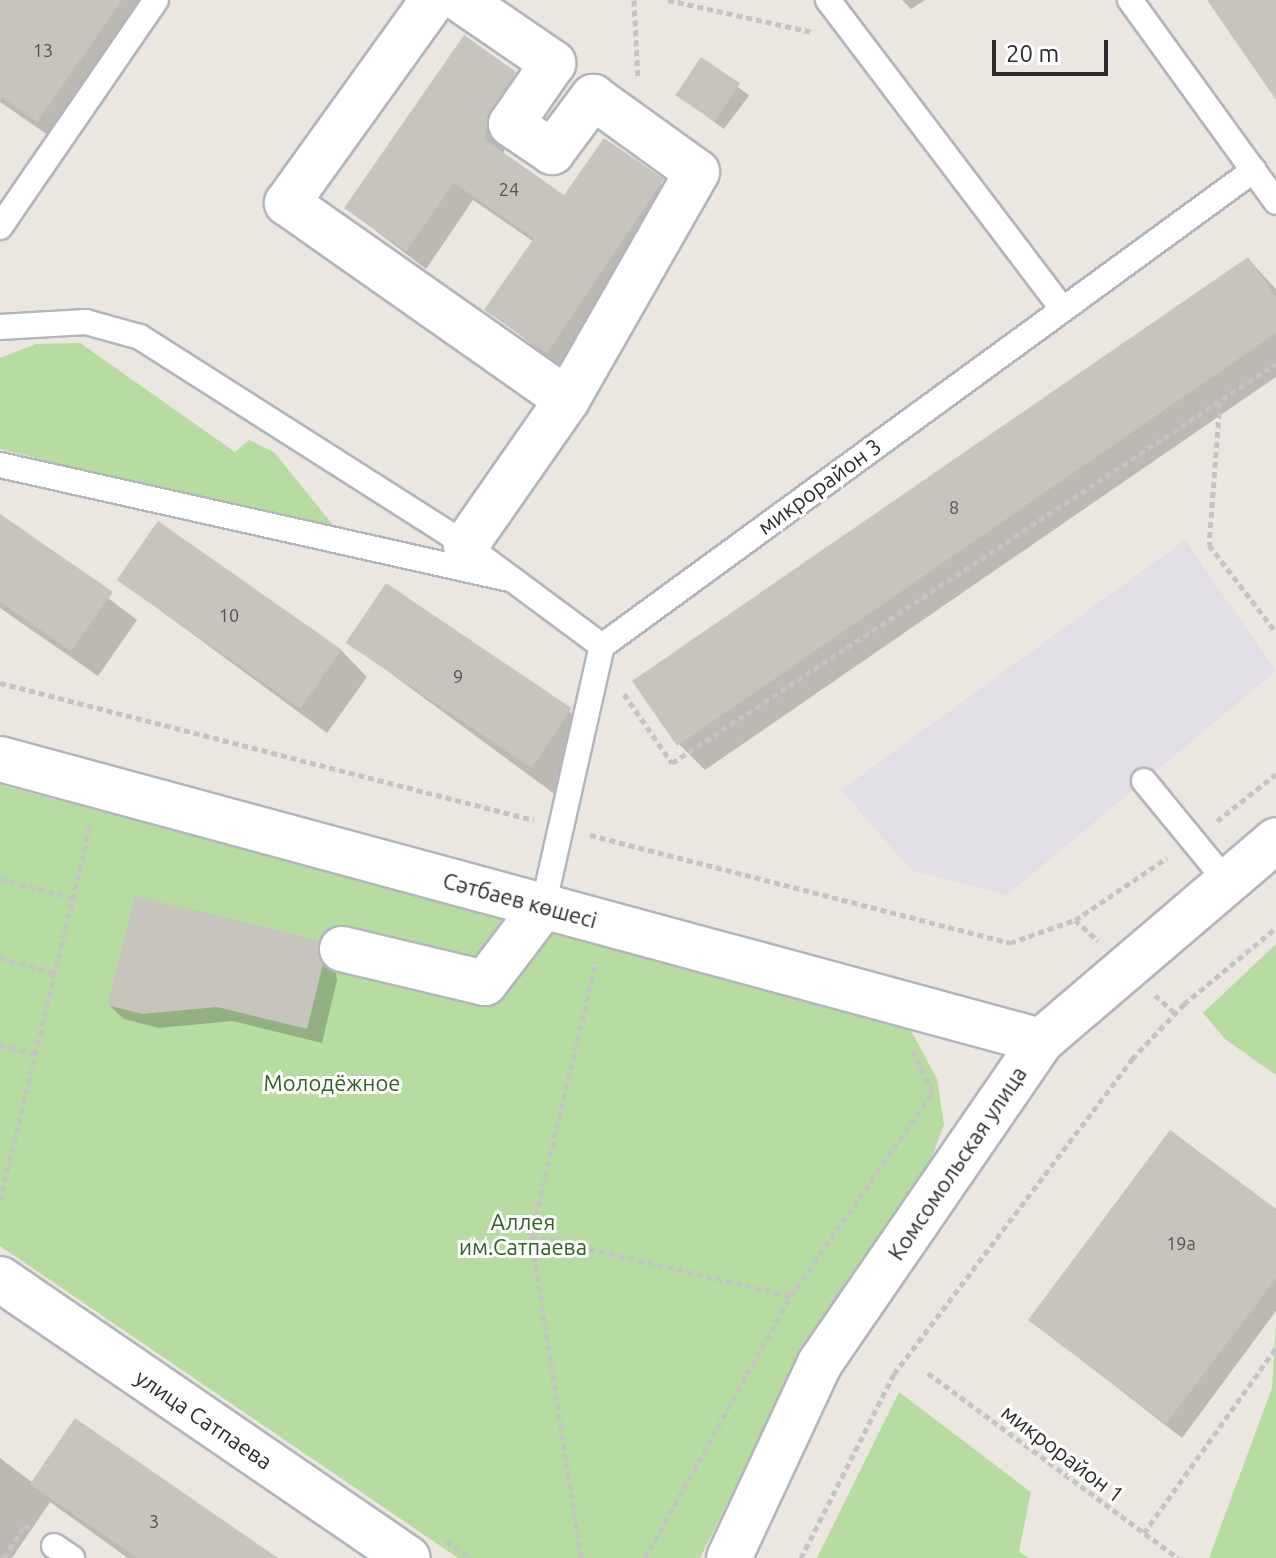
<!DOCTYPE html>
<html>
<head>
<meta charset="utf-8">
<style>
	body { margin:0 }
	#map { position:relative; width:1276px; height:1558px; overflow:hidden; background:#ebe6df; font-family:Ubuntu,sans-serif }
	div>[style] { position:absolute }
	.industrial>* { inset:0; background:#e1dfe5 }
	.green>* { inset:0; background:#b7dca2 }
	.shadow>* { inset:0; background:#0003; transform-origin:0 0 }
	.building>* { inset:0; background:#c7c4be; transform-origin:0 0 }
	.path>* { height:5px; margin-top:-2.5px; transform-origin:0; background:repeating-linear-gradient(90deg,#c4c4c4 0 6px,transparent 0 10px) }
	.roads { filter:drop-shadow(2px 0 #b3b5bd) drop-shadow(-2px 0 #b3b5bd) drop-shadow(0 2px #b3b5bd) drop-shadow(0 -2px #b3b5bd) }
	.lane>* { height:24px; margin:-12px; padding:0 12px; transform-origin:12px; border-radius:12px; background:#fff }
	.street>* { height:44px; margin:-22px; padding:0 22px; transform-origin:22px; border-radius:22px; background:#fff }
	span { translate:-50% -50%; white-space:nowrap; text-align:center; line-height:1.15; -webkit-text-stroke:6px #fff; paint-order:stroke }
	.number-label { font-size:18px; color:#525150 }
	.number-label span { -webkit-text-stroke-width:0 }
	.street-label { font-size:22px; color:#2b2b2b }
	.park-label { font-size:22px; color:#316123 }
	.scale { position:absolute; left:992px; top:40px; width:116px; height:36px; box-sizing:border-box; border:4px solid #2b2b2b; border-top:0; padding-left:10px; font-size:24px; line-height:28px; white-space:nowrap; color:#2b2b2b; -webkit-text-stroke:6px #fff; paint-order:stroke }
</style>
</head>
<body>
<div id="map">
	<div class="industrial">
		<i style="clip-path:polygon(1185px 540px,1276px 671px,1007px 895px,911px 870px,841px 790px)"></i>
	</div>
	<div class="green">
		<i style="clip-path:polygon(80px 343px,235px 452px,249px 440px,274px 452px,341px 535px,0 449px,0 358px,36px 344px)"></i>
		<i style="clip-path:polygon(0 785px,906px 1021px,937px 1079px,944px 1125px,928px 1167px,778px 1402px,700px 1558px,458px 1558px,0 1246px)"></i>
		<i style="clip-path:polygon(1276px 944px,1276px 1075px,1225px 1039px,1203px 1013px)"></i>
		<i style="clip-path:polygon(1276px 1322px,1276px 1558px,1209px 1558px,1272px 1388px)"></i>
		<i style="clip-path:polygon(899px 1392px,1031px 1492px,1019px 1551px,1028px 1558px,817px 1558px)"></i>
	</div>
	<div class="shadow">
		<i style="clip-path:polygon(5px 0,165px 0,64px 146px,0 102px)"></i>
		<i style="clip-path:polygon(902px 0,925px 0,911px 9px)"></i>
		<i style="clip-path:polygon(464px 38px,534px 93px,509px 130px,503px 155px,565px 197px,604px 140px,682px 200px,566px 371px,487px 309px,534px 242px,473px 200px,426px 269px,346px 208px)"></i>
		<i style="left:702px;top:60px;width:59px;height:42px;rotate:37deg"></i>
		<i style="clip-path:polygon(1248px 259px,1276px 289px,1276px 377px,705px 770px,679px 744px)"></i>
		<i style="clip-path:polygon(0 516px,137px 620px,98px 676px,0 608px)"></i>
		<i style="clip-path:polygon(119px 580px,341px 650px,367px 677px,327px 733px)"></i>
		<i style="clip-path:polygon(348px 642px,570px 712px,596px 738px,556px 795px)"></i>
		<i style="clip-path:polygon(318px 942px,333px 957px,337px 980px,322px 1043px,233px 1021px,159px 1028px,124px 1019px,109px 1005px)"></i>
		<i style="clip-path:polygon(1276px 1211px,1276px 1311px,1182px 1438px,1030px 1320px)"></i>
		<i style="clip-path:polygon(0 1458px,33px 1483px,274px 1558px,128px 1558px,50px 1502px,12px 1558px,0 1558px)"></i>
	</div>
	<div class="building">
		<i style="clip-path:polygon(0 0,122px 0,37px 122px,0 96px)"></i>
		<i style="clip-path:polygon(1207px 0,1276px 0,1276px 100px)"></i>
		<i style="clip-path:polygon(464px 35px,516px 72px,490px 111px,484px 139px,564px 195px,604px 138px,664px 179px,547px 353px,484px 310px,534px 238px,454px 183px,406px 251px,344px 208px)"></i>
		<i style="left:701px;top:57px;width:47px;height:46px;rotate:34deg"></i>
		<i style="clip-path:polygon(1248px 257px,1276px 297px,1276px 333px,677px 746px,632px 681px)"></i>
		<i style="clip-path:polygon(0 514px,113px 592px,71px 651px,0 602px)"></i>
		<i style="left:158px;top:521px;width:224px;height:72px;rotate:35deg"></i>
		<i style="left:386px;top:583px;width:224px;height:72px;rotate:34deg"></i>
		<i style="clip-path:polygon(135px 896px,319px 940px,323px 964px,307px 1029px,217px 1007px,142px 1014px,107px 1005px)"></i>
		<i style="clip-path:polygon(1170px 1130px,1276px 1209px,1276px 1278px,1166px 1424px,1028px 1320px)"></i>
		<i style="clip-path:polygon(75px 1418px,278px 1558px,137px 1558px,30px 1484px)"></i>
	</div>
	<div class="path">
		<i style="left:634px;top:0;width:79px;rotate:87.1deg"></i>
		<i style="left:668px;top:0;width:148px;rotate:12.5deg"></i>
		<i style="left:1220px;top:402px;width:143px;rotate:94.4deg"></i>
		<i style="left:1209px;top:545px;width:110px;rotate:52.4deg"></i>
		<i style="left:0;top:683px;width:551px;rotate:14.39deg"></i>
		<i style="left:624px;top:694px;width:84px;rotate:55.2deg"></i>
		<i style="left:672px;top:763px;width:724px;rotate:-33.45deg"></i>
		<i style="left:1217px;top:821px;width:75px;rotate:-38.5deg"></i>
		<i style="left:590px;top:835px;width:434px;rotate:14.4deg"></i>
		<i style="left:1010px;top:943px;width:69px;rotate:-19.5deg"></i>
		<i style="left:1075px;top:920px;width:31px;rotate:42deg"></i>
		<i style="left:0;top:879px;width:75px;rotate:14.6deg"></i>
		<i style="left:1075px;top:920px;width:111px;rotate:-34deg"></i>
		<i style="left:0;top:958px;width:57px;rotate:15.3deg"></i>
		<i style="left:1155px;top:995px;width:27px;rotate:42deg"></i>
		<i style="left:0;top:1045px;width:36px;rotate:14deg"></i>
		<i style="left:0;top:1201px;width:387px;rotate:-76.5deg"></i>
		<i style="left:531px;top:1235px;width:267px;rotate:13.2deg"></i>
		<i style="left:928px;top:1373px;width:311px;rotate:36.5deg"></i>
		<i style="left:1144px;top:1533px;width:227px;rotate:-54.5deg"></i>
		<i style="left:446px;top:1541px;width:31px;rotate:33deg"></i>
		<i style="left:4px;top:1558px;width:39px;rotate:-58deg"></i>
		<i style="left:25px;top:1525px;width:6px;rotate:39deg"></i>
		<i style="left:581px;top:1558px;width:327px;rotate:-98.8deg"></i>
		<i style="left:531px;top:1235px;width:281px;rotate:-76.6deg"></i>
		<i style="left:645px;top:1558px;width:300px;rotate:-60.9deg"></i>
		<i style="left:791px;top:1296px;width:249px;rotate:-55.2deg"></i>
		<i style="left:933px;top:1092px;width:50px;rotate:-116.1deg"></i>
		<i style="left:801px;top:1558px;width:206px;rotate:-63.2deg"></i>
		<i style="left:894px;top:1374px;width:395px;rotate:-52.9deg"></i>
		<i style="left:1132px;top:1059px;width:76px;rotate:-46.6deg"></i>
		<i style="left:1184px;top:1004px;width:119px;rotate:-39.6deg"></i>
	</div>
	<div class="roads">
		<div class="lane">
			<i style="left:828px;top:0;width:385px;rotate:52.8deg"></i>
			<i style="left:1130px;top:0;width:249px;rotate:54.1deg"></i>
			<i style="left:0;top:227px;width:275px;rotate:-55.5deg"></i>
			<i style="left:0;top:327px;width:86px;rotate:-3.3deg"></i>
			<i style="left:86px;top:322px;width:56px;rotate:15.5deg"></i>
			<i style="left:140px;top:337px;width:387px;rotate:32.5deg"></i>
			<i style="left:466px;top:545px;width:169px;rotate:36.6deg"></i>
			<i style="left:0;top:465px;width:522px;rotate:12.62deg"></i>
			<i style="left:1144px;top:781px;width:131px;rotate:50.6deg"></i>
			<i style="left:543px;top:907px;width:268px;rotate:-77.3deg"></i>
			<i style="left:602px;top:646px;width:807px;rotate:-36.13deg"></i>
			<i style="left:54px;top:1546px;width:22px;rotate:34deg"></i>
		</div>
		<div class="street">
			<i style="left:433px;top:0;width:250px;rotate:125.7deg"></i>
			<i style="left:287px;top:203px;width:342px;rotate:35.1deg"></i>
			<i style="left:461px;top:0;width:112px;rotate:34.4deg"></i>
			<i style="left:553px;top:63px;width:74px;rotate:124.5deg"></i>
			<i style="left:511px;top:124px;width:50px;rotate:34.3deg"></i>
			<i style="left:552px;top:152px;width:69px;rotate:-53.3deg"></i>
			<i style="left:593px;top:97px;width:128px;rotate:35.8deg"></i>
			<i style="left:697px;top:172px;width:262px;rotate:119.7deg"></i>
			<i style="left:567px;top:400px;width:177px;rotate:124.9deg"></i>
			<i style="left:0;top:759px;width:1079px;rotate:15.16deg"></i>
			<i style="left:342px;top:949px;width:147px;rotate:13.4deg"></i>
			<i style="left:485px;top:983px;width:96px;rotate:-52.7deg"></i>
			<i style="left:0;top:1279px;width:494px;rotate:34.4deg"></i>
			<i style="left:729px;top:1558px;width:215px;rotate:-65deg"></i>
			<i style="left:820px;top:1363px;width:391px;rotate:-55.5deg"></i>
			<i style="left:1041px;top:1041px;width:309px;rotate:-40.5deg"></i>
		</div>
	</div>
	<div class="number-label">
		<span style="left:43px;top:50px">13</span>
		<span style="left:509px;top:189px">24</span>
		<span style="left:954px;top:507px">8</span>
		<span style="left:229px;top:615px">10</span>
		<span style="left:458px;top:676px">9</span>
		<span style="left:1181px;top:1243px">19а</span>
		<span style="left:154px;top:1521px">3</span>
	</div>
	<div class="street-label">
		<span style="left:819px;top:486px;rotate:-36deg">микрорайон 3</span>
		<span style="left:520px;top:900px;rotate:15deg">Сәтбаев көшесі</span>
		<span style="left:957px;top:1163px;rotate:-56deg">Комсомольская улица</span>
		<span style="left:204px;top:1419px;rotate:34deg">улица Сатпаева</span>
		<span style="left:1063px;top:1453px;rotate:37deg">микрорайон 1</span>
	</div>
	<div class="park-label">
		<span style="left:332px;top:1083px">Молодёжное</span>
		<span style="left:523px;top:1234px">Аллея<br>им.Сатпаева</span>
	</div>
	<div class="scale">20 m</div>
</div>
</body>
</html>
